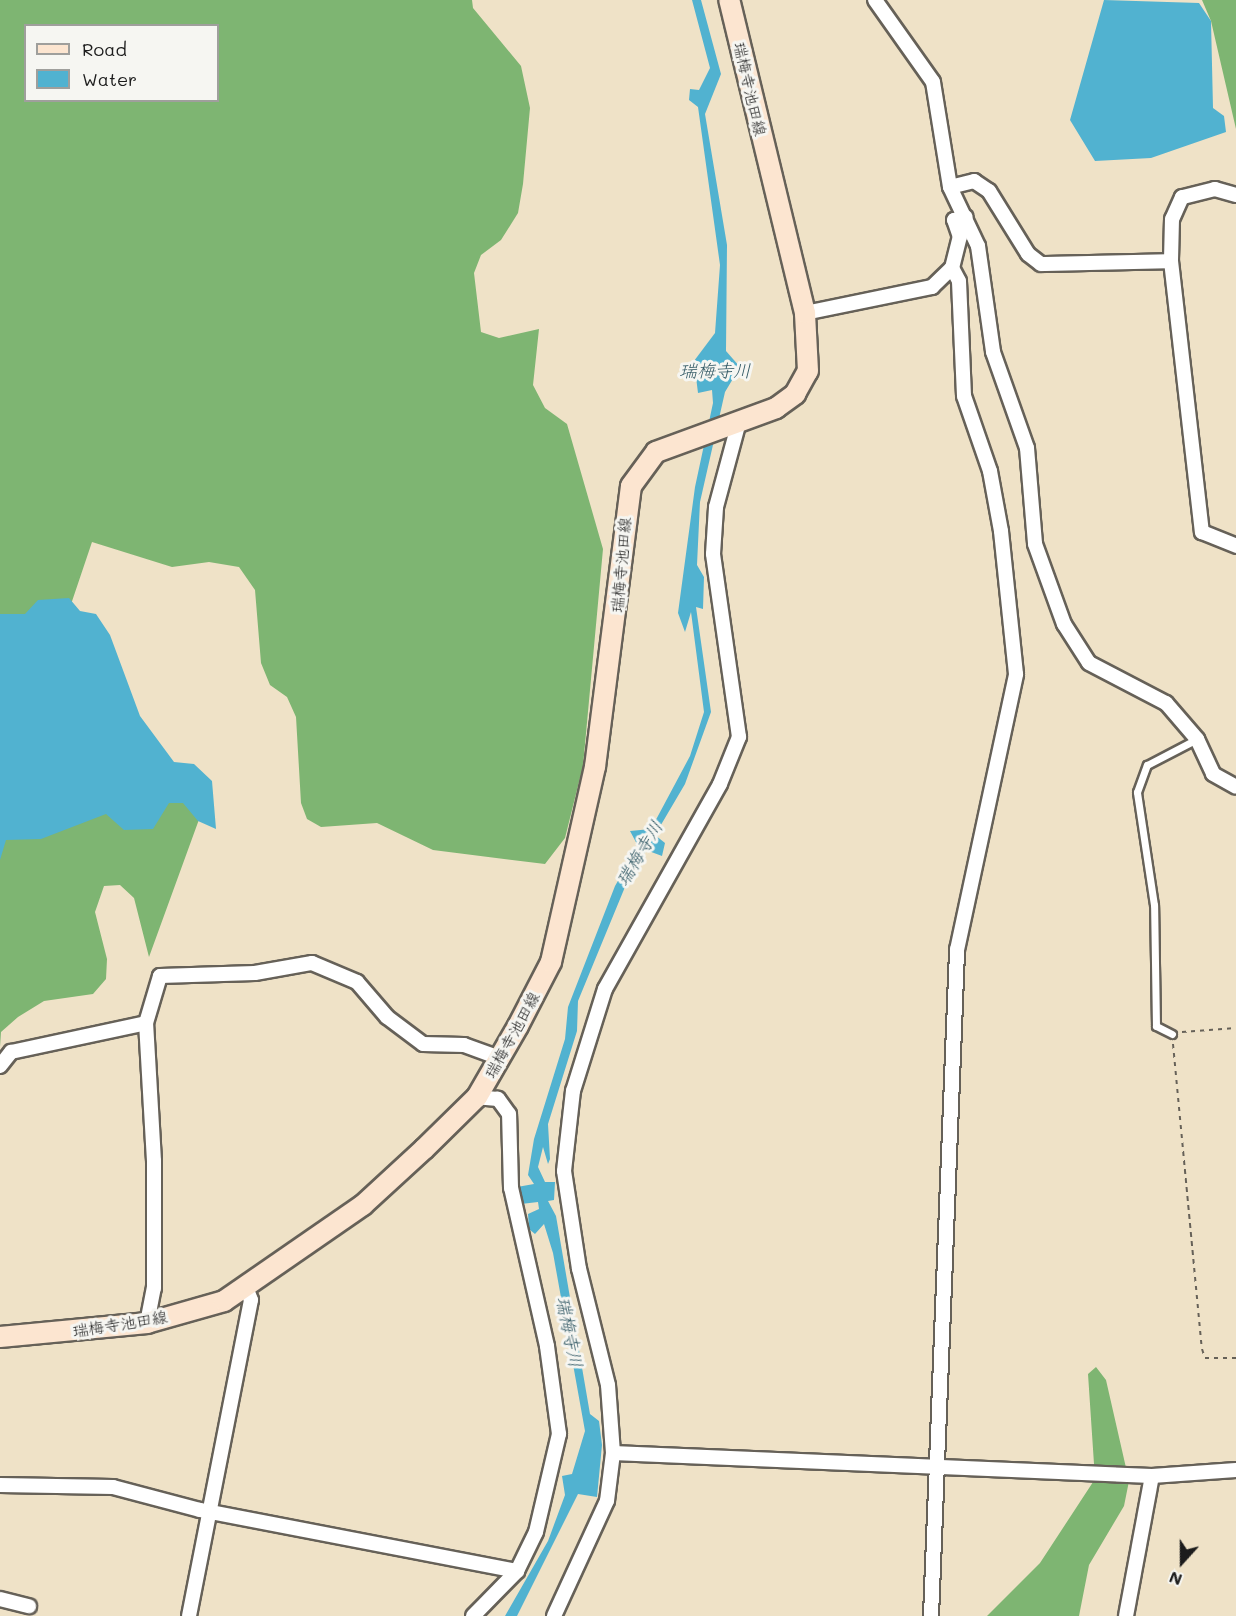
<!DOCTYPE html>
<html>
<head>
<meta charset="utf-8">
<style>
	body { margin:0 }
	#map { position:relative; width:1236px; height:1616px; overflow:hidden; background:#efe2c7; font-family:Mali,"Klee One",sans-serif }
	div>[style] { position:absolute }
	.forest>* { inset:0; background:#7eb572 }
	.water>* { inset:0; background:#51b2d0 }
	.path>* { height:2px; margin-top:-1px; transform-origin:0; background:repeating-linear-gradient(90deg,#666158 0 4.5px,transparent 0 9px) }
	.roads { filter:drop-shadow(2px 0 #666158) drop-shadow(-2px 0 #666158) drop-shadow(0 2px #666158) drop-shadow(0 -2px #666158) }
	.service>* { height:7px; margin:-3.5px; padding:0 3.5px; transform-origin:3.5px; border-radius:3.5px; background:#fff }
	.minor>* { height:14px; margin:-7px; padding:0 7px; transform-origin:7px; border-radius:7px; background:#fff }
	.secondary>* { height:20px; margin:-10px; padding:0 10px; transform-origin:10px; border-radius:10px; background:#fce5d0 }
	span { translate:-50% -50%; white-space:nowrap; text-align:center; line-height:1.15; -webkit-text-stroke:6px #f6f6f2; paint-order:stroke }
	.street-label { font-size:16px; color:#1c1c1c }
	.water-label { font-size:18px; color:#315864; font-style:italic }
	.legend { position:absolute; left:24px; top:24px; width:195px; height:78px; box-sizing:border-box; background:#f6f6f2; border:2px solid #9f9f9c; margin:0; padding:8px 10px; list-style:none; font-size:18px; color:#1c1c1c }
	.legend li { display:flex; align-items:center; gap:12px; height:30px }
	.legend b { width:30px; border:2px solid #9f9f9c }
	.north { position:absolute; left:1152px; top:1532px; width:60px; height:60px; -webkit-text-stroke:4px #f6f6f2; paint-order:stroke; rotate:201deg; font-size:16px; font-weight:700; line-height:24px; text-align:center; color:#1c1c1c }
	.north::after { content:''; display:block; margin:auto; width:21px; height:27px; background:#1c1c1c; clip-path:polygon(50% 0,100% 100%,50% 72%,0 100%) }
</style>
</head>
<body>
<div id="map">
	<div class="forest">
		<i style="clip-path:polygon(evenodd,0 0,472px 0,473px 8px,521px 66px,530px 108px,523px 184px,518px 213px,501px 240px,481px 255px,474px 273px,481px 332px,499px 338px,539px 329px,533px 385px,545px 408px,567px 424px,603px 549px,583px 766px,565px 838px,545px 864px,433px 850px,377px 823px,321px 827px,307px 819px,301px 803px,296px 717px,287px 697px,270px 685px,261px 663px,255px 590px,239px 567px,209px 562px,172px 567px,92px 542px,63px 628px,0 639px,0 0,26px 26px,218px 26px,218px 100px,26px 100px,26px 26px)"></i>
		<i style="clip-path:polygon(1202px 0,1236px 0,1236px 129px,1211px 21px)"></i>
		<i style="clip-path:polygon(174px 796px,201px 814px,149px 957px,134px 898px,120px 885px,104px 886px,95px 912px,107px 959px,106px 979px,93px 994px,44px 1001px,18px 1017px,1px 1032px,0 1047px,0 843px,13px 828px)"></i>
		<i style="clip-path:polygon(1096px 1367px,1106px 1380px,1129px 1481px,1124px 1506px,1089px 1565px,1079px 1616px,987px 1616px,1040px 1563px,1095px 1479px,1088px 1374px)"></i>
	</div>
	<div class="water">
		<i style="clip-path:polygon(692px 0,701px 0,721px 74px,705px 114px,727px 245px,726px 351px,740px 367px,725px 392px,700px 502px,697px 565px,704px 577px,703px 609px,696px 607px,711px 712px,685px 784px,655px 835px,665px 843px,662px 856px,646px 850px,625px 887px,578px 1001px,577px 1031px,548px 1124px,550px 1159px,548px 1164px,543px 1147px,538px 1167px,545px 1182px,555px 1182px,554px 1200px,548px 1201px,556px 1216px,590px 1414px,599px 1421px,602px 1445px,597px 1497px,578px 1494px,517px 1616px,505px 1616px,548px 1541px,565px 1495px,562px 1476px,572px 1474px,585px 1431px,553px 1253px,544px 1224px,535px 1234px,529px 1229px,528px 1214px,539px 1209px,538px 1202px,521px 1204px,517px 1187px,534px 1184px,528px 1175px,534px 1139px,565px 1039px,568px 1007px,615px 886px,638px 846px,630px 831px,651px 829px,690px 756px,704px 712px,691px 612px,685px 632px,678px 613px,695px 487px,713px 403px,712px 390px,698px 393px,694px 361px,715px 333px,720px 265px,698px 107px,689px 100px,690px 89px,699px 90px,710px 68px)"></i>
		<i style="clip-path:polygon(1104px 0,1199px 3px,1211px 21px,1213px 108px,1224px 116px,1226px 132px,1151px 158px,1095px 161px,1070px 120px)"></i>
		<i style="clip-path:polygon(69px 598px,80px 611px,96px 614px,110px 635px,140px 716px,174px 762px,194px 764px,212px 781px,216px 829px,198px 821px,183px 803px,169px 803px,153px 829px,124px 830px,106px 814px,41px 839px,6px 840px,0 860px,0 614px,25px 614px,38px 600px)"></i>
	</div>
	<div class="path">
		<i style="left:1182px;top:1032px;width:54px;rotate:-4.2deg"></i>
		<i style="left:1173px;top:1044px;width:306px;rotate:84.6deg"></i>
		<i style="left:1202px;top:1349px;width:9px;rotate:72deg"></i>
		<i style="left:1205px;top:1358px;width:31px"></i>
	</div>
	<div class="roads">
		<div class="service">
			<i style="left:1172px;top:1034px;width:18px;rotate:-153deg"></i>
			<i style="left:1156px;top:1026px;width:121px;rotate:-90.9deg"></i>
			<i style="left:1154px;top:905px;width:114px;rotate:-98.6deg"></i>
			<i style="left:1137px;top:792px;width:29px;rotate:-70deg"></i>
			<i style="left:1147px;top:765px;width:56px;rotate:-27.5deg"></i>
		</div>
		<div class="minor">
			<i style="left:875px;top:0;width:100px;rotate:54.7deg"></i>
			<i style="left:933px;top:82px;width:106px;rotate:80.8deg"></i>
			<i style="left:950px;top:187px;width:65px;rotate:64.6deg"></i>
			<i style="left:978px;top:246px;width:107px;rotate:81.9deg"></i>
			<i style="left:993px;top:352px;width:102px;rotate:70.5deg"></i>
			<i style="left:1027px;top:448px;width:96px;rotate:85.2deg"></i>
			<i style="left:1035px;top:544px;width:85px;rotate:70.1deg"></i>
			<i style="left:1064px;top:624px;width:46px;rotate:57.3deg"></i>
			<i style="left:1089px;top:663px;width:87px;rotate:27.5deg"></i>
			<i style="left:1166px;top:703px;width:48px;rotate:49.3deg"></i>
			<i style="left:1197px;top:739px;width:38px;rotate:65deg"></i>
			<i style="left:1213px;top:774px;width:26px;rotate:29deg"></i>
			<i style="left:950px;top:187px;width:25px;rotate:-14deg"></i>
			<i style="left:974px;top:181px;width:18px;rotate:34deg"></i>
			<i style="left:989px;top:191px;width:74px;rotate:58.2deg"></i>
			<i style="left:1028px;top:254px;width:16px;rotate:38deg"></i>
			<i style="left:1041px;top:264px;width:130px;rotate:-1.3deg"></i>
			<i style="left:1236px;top:195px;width:22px;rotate:-164deg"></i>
			<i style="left:1215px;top:189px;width:34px;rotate:166deg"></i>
			<i style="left:1182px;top:197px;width:24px;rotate:114deg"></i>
			<i style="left:1172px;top:219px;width:42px;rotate:91.4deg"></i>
			<i style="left:1171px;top:261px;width:273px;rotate:83.5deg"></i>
			<i style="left:1202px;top:532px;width:37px;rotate:22deg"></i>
			<i style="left:805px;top:313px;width:130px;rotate:-11.6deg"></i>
			<i style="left:932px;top:287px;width:28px;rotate:-44deg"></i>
			<i style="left:952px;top:268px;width:32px;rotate:-76deg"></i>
			<i style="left:960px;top:237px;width:18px;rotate:-109deg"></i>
			<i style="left:954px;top:220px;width:12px;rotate:-14deg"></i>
			<i style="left:0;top:1066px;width:18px;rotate:-52deg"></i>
			<i style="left:11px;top:1052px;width:138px;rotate:-12.1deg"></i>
			<i style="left:147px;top:1323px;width:36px;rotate:-79deg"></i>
			<i style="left:154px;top:1288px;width:127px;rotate:-90deg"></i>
			<i style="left:154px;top:1161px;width:138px;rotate:-93.3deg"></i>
			<i style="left:146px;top:1023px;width:49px;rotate:-73.4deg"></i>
			<i style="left:160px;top:976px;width:95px;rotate:-1.8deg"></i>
			<i style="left:255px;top:973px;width:58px;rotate:-10deg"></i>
			<i style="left:312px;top:963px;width:49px;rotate:22.9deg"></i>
			<i style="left:357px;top:982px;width:46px;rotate:49.4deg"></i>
			<i style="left:387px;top:1017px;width:45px;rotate:36.9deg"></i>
			<i style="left:423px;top:1044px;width:41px;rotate:1.4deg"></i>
			<i style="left:464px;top:1045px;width:37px;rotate:20deg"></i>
			<i style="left:613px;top:1453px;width:539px;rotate:2.44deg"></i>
			<i style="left:1152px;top:1476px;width:84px;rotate:-4.1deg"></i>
			<i style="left:0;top:1485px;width:113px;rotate:1deg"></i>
			<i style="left:113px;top:1487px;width:90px;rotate:14.8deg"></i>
			<i style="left:200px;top:1510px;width:323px;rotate:10.9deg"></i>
			<i style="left:0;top:1599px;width:30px;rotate:14deg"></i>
			<i style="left:189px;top:1616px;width:322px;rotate:-78.9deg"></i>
			<i style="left:251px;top:1300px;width:14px;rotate:-111deg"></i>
			<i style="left:473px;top:1616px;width:63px;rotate:-45.6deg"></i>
			<i style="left:517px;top:1571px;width:43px;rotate:-64deg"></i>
			<i style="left:536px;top:1532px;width:101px;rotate:-76.8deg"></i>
			<i style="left:559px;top:1434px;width:89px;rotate:-97.8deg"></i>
			<i style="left:547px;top:1346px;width:162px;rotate:-102.8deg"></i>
			<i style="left:511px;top:1188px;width:74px;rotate:-91.5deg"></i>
			<i style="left:509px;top:1114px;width:19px;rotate:-126deg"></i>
			<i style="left:498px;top:1099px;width:21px;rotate:-175deg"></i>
			<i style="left:554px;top:1616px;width:127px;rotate:-65.3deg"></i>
			<i style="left:607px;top:1501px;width:48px;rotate:-82.9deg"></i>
			<i style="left:613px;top:1453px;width:68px;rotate:-94.2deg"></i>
			<i style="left:608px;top:1385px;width:120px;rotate:-104deg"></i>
			<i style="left:579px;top:1269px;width:99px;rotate:-98.7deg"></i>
			<i style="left:564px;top:1171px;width:81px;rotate:-83.6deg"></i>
			<i style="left:573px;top:1091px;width:107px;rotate:-72.6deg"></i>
			<i style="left:605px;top:989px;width:235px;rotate:-60.7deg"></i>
			<i style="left:720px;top:784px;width:51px;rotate:-68deg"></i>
			<i style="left:739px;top:737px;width:185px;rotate:-98.1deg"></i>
			<i style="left:713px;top:554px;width:47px;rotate:-86.3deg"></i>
			<i style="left:716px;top:507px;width:88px;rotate:-74.9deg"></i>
			<i style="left:931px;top:1616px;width:667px;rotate:-87.76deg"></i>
			<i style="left:957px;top:950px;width:282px;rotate:-77.9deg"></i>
			<i style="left:1016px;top:674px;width:144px;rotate:-96deg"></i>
			<i style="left:1001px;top:531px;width:61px;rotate:-100.4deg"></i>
			<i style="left:990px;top:471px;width:79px;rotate:-109.1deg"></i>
			<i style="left:964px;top:396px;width:115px;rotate:-92.5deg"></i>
			<i style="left:959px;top:281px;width:15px;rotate:-118deg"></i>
			<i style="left:1126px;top:1616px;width:142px;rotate:-79.5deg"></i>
		</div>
		<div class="secondary">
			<i style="left:0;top:1337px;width:148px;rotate:-5.4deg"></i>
			<i style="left:147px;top:1323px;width:80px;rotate:-15.9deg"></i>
			<i style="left:224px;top:1301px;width:169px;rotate:-34.6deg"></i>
			<i style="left:363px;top:1205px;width:83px;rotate:-42.6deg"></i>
			<i style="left:424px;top:1149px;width:74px;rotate:-44.5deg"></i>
			<i style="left:477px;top:1097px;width:82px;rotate:-60deg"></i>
			<i style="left:518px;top:1026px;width:72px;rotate:-62.7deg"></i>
			<i style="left:551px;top:962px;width:200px;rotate:-77.3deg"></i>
			<i style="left:595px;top:767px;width:283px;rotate:-82.7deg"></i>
			<i style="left:631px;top:486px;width:42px;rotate:-53.7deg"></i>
			<i style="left:656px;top:452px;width:128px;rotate:-20.1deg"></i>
			<i style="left:776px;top:408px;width:24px;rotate:-36deg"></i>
			<i style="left:795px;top:394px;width:26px;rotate:-61deg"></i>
			<i style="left:808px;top:371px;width:58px;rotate:-93deg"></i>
			<i style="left:805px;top:313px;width:322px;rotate:-103.6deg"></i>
		</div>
	</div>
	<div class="street-label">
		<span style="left:750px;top:89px;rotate:77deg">瑞梅寺池田線</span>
		<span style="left:621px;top:565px;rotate:-85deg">瑞梅寺池田線</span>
		<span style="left:512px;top:1035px;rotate:-61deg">瑞梅寺池田線</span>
		<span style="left:120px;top:1324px;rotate:-9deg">瑞梅寺池田線</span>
	</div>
	<div class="water-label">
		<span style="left:715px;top:370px">瑞梅寺川</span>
		<span style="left:639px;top:853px;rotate:-59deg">瑞梅寺川</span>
		<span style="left:570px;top:1332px;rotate:79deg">瑞梅寺川</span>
	</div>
	<ul class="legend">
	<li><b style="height:8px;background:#fce5d0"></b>Road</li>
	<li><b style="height:16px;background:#51b2d0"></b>Water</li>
	</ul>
	<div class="north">N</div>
</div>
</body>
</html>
